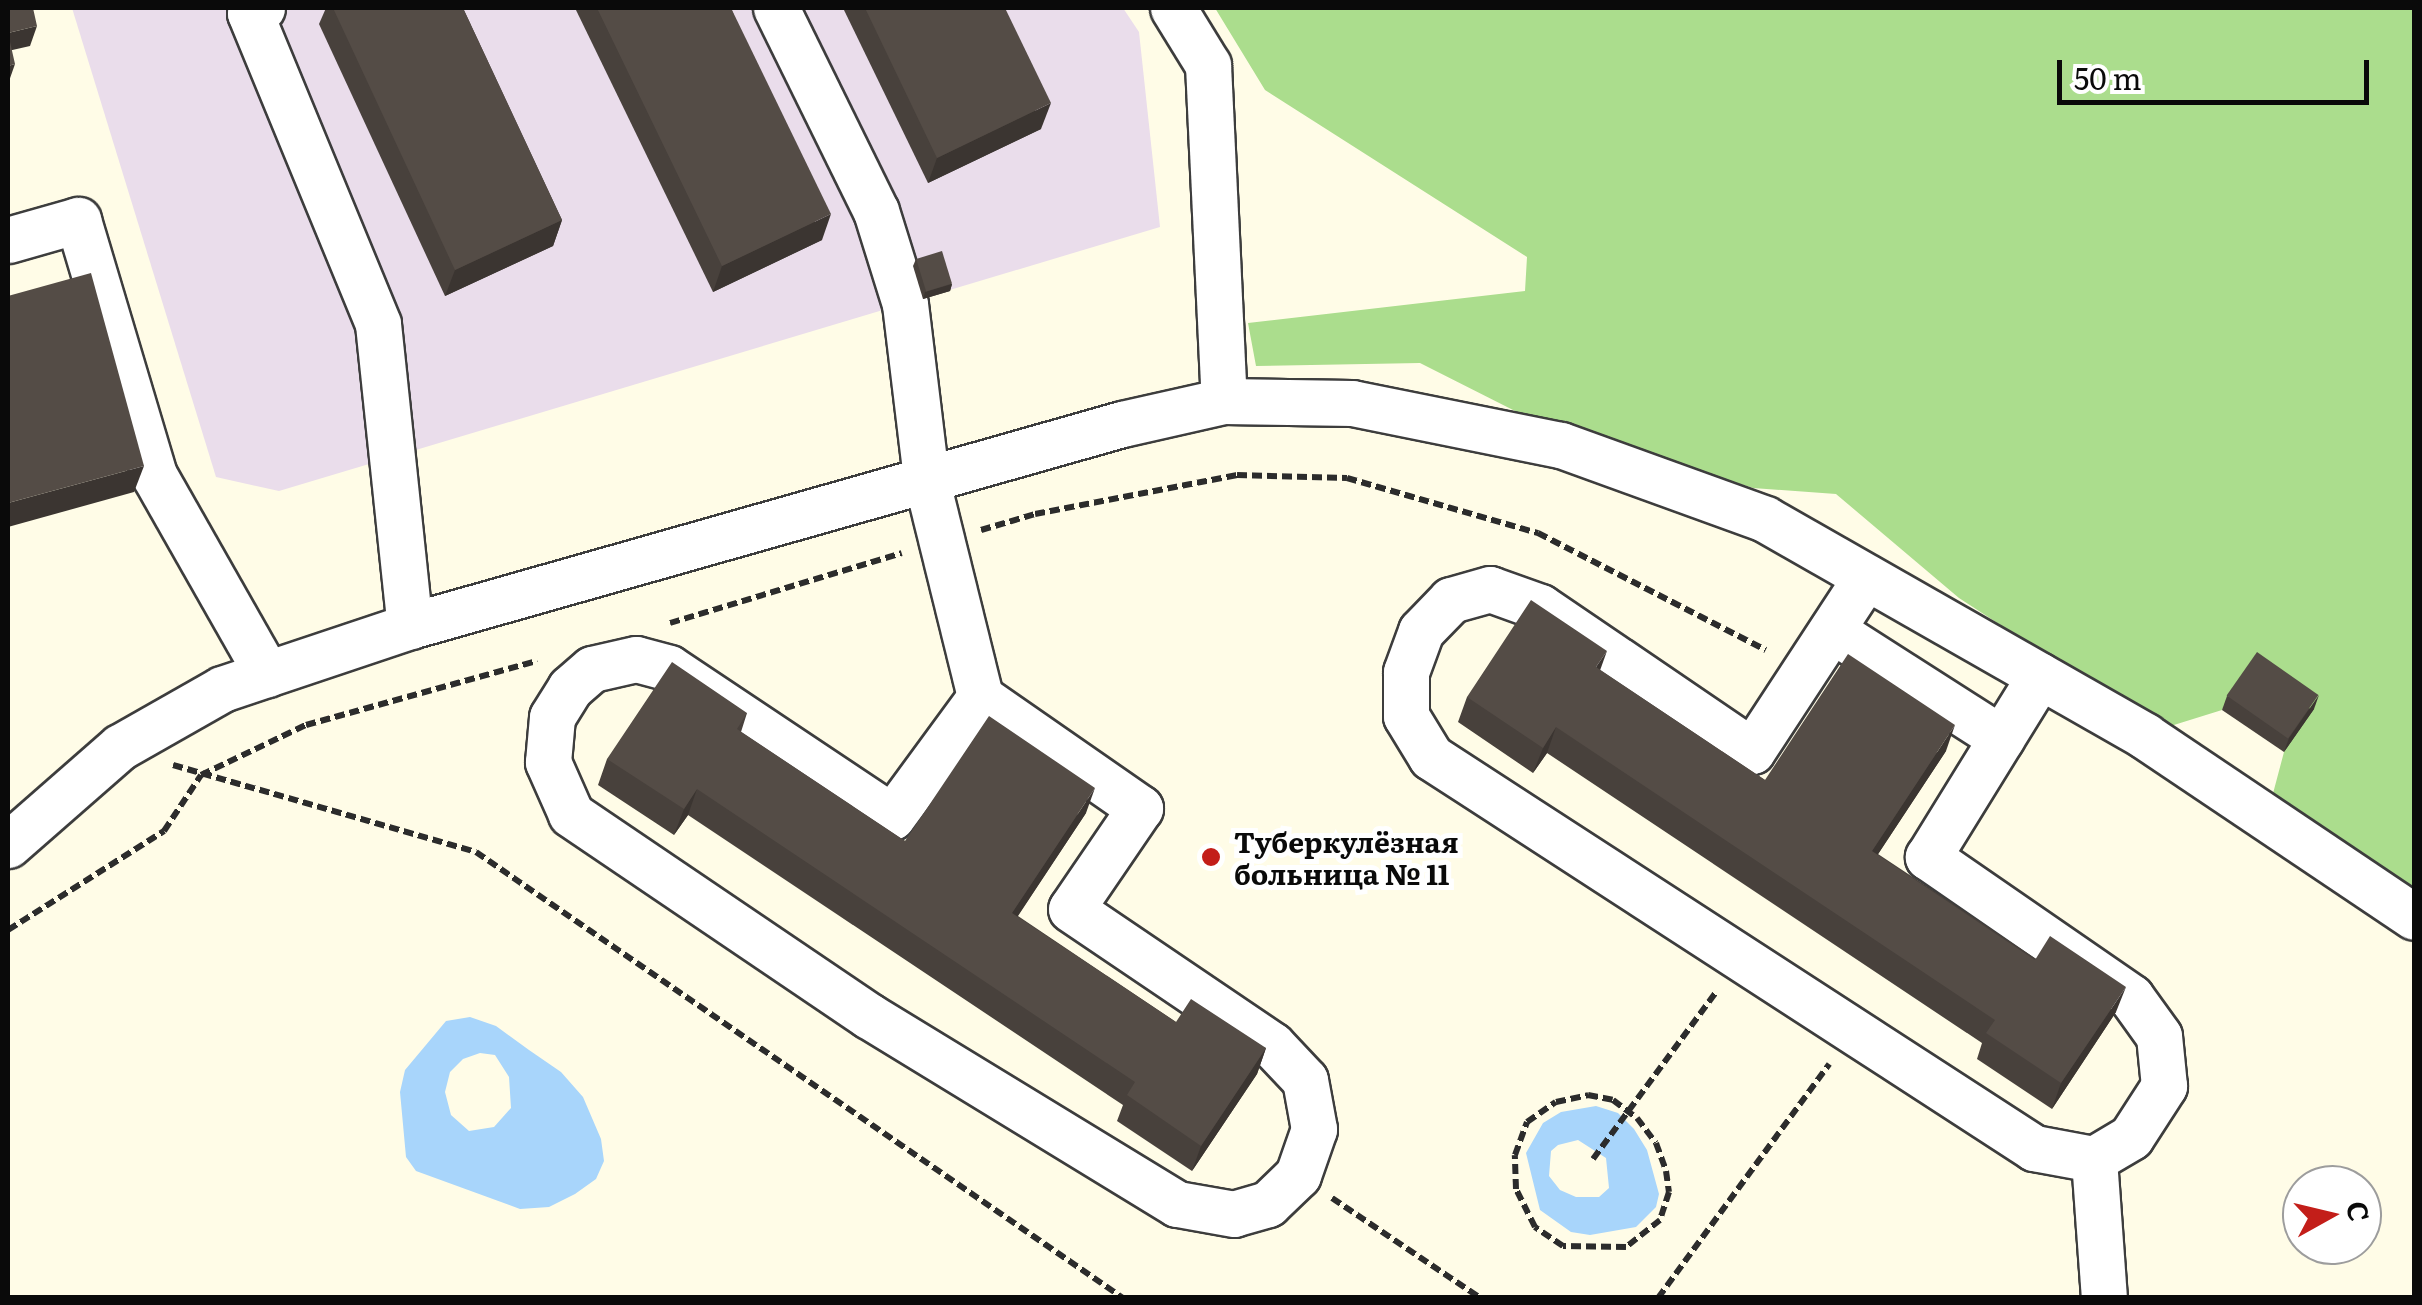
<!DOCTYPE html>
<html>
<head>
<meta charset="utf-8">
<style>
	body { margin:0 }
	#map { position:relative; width:2422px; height:1305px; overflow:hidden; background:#fffce7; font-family:Literata,serif }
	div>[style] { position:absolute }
	.industrial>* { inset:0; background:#eaddeb }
	.forest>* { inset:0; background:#abdd8d }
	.water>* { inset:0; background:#a8d5fb }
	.path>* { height:6px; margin-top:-3px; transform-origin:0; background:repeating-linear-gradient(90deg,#2c2c2c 0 10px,transparent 0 15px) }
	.roads { filter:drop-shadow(2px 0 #3d3d3d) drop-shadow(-2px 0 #3d3d3d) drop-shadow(0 2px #3d3d3d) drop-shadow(0 -2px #3d3d3d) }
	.minor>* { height:45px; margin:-22.5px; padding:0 22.5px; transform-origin:22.5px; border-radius:22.5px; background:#fff }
	.wall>* { inset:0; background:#48413c }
	.shaded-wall>* { inset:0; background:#3b3531 }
	.building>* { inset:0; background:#544c46; transform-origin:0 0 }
	.dots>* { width:28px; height:28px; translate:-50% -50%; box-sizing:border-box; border:5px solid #fff; border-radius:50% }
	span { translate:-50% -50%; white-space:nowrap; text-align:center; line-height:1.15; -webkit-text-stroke:10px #fff; paint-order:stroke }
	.poi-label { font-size:28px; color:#0a0a0a; font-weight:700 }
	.left { translate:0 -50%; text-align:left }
	.frame { position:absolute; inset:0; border:10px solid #0a0a0a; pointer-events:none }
	.north { position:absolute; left:2282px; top:1165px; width:100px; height:100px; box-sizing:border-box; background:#fff; border:2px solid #9d9d9d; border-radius:50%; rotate:82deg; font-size:28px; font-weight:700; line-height:40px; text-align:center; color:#0a0a0a }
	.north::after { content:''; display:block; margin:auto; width:35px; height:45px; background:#c31e19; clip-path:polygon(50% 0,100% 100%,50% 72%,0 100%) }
	.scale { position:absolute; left:2057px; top:60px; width:312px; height:45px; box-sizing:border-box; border:5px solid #0a0a0a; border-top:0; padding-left:12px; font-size:30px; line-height:35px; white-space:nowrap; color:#0a0a0a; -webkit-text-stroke:8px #fff; paint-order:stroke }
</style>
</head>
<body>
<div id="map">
	<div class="industrial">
		<i style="clip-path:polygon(72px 8px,1123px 8px,1139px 32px,1160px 227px,279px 491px,216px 477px)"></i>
	</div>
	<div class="forest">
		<i style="clip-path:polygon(1215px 8px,2414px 8px,2414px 894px,2271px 801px,2284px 752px,2251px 667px,2222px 710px,2161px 729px,1959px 598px,1836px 494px,1753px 488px,1519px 413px,1420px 363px,1256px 366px,1248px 323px,1525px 291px,1527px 257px,1265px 90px)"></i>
	</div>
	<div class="water">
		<i style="clip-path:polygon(evenodd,470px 1017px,496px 1026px,529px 1050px,561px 1072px,583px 1097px,601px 1139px,604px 1161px,596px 1179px,575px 1194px,549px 1207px,520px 1209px,416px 1171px,406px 1157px,400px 1092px,405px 1070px,446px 1021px,470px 1017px,480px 1053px,495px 1055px,509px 1077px,511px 1108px,494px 1127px,469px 1131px,451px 1115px,445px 1092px,450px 1072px,463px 1059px,480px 1053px)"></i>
		<i style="clip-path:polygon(evenodd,1596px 1106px,1618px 1113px,1634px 1129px,1647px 1150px,1659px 1194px,1656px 1207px,1636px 1227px,1590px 1235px,1571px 1232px,1540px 1210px,1526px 1153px,1543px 1123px,1561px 1112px,1596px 1106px,1578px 1140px,1606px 1158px,1609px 1188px,1599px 1197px,1576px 1197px,1560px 1190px,1549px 1176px,1551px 1151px,1558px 1145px,1578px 1140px)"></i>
	</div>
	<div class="path">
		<i style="left:981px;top:530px;width:56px;rotate:-16.5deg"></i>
		<i style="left:1035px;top:514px;width:206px;rotate:-10.9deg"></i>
		<i style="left:1237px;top:475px;width:110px;rotate:1.6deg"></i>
		<i style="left:1347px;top:478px;width:199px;rotate:16.1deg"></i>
		<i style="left:1538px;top:533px;width:256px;rotate:27.2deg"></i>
		<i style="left:670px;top:623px;width:242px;rotate:-16.8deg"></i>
		<i style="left:173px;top:765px;width:315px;rotate:16deg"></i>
		<i style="left:476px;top:852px;width:786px;rotate:34.58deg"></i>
		<i style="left:8px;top:930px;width:185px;rotate:-32.4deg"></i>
		<i style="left:164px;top:831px;width:67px;rotate:-56.5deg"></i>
		<i style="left:201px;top:775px;width:116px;rotate:-25.5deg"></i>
		<i style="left:306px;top:725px;width:240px;rotate:-15.5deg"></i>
		<i style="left:1588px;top:1095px;width:25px;rotate:11deg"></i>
		<i style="left:1613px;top:1100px;width:30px;rotate:37deg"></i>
		<i style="left:1637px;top:1118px;width:31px;rotate:53deg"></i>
		<i style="left:1656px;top:1143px;width:30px;rotate:70deg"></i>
		<i style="left:1666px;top:1171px;width:21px;rotate:82deg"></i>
		<i style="left:1669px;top:1192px;width:29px;rotate:108deg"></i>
		<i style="left:1660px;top:1220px;width:43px;rotate:141.5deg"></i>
		<i style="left:1626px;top:1247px;width:63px;rotate:-179.1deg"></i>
		<i style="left:1563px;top:1246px;width:34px;rotate:-146deg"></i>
		<i style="left:1535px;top:1227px;width:42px;rotate:-116.6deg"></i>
		<i style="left:1516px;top:1189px;width:34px;rotate:-92deg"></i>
		<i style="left:1515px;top:1155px;width:35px;rotate:-70deg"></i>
		<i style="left:1527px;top:1122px;width:35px;rotate:-35deg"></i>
		<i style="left:1556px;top:1102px;width:33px;rotate:-12deg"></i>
		<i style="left:1593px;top:1159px;width:209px;rotate:-53.6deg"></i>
		<i style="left:1332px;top:1198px;width:179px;rotate:34deg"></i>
		<i style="left:1658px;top:1298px;width:290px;rotate:-53.8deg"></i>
	</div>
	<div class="roads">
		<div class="minor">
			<i style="left:262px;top:8px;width:13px;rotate:157deg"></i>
			<i style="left:250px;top:13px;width:336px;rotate:67.6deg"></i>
			<i style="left:378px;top:324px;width:304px;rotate:84deg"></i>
			<i style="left:776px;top:8px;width:226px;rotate:63.8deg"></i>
			<i style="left:876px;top:211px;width:97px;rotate:72.7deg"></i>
			<i style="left:905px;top:304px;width:175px;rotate:83.1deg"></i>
			<i style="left:926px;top:478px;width:226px;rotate:76.1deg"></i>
			<i style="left:980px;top:697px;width:195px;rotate:34.8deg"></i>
			<i style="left:1140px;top:808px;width:122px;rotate:124.3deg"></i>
			<i style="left:1071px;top:909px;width:243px;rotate:34.1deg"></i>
			<i style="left:1272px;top:1045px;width:48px;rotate:46.7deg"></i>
			<i style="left:1305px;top:1080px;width:50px;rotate:79.6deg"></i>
			<i style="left:1314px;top:1129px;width:49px;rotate:109.2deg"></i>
			<i style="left:1298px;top:1175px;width:42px;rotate:136deg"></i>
			<i style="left:1268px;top:1204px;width:35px;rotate:164deg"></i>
			<i style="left:1234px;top:1214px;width:58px;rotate:-170deg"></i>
			<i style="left:1177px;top:1204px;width:361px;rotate:-148.6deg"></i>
			<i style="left:869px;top:1016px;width:360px;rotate:-145.9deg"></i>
			<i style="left:571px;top:814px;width:57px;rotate:-113.9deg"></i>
			<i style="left:548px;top:762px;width:45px;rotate:-84.9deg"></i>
			<i style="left:552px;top:717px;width:34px;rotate:-58deg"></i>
			<i style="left:570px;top:688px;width:29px;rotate:-41deg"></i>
			<i style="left:592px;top:669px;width:45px;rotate:-12.8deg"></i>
			<i style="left:636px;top:659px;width:34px;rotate:15deg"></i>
			<i style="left:669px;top:668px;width:268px;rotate:33.7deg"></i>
			<i style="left:892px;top:817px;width:149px;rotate:-53.7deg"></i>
			<i style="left:1173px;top:8px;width:67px;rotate:58.4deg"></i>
			<i style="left:1208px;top:65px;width:336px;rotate:87.3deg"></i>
			<i style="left:8px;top:240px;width:73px;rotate:-15.9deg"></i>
			<i style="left:78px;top:220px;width:266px;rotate:73.4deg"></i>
			<i style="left:154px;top:475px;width:229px;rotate:60.4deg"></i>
			<i style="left:1866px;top:577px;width:208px;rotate:123.2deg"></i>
			<i style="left:1752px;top:751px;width:256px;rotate:-145.8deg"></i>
			<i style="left:1540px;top:607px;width:53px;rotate:-160.2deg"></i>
			<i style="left:1490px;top:589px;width:41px;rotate:164.2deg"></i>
			<i style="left:1451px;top:600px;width:43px;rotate:134.1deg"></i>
			<i style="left:1421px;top:631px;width:44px;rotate:110.1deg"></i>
			<i style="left:1406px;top:672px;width:44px;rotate:90deg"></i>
			<i style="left:1406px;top:716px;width:48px;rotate:58.6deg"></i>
			<i style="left:1431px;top:757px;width:719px;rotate:32.96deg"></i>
			<i style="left:2034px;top:1148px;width:61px;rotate:10.4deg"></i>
			<i style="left:2094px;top:1159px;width:43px;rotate:-30.7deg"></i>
			<i style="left:2131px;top:1137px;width:61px;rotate:-57.1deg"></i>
			<i style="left:2164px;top:1086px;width:50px;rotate:-95.7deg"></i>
			<i style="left:2159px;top:1036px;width:48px;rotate:-125.7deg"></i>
			<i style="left:2131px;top:997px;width:247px;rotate:-145.4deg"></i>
			<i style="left:1928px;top:857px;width:213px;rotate:-58.3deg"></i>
			<i style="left:1832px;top:630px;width:201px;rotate:32.6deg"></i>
			<i style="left:8px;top:845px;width:149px;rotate:-41.2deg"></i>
			<i style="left:120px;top:747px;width:117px;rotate:-29.6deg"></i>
			<i style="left:222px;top:689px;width:198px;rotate:-18.5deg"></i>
			<i style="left:410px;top:626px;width:740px;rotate:-15.84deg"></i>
			<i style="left:1122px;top:424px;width:105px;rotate:-12.7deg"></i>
			<i style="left:1224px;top:401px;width:128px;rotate:0.9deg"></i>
			<i style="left:1352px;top:403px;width:213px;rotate:11.4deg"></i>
			<i style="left:1561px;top:445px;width:217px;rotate:19.9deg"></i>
			<i style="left:1765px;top:519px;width:438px;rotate:29.7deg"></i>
			<i style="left:2145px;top:736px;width:324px;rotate:33.9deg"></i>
			<i style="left:2094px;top:1159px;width:139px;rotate:85.9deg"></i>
		</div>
	</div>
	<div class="wall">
		<i style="clip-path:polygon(326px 8px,463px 8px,562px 220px,553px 246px,445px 296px,319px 24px)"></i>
		<i style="clip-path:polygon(575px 8px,731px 8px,822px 240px,713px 292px)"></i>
		<i style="clip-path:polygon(843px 8px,1005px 8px,1041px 129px,928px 183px)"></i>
		<i style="clip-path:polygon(916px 259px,952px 284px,950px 291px,923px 299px,913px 266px)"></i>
		<i style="clip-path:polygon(1600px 670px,1765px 780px,1946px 751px,1878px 854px,2116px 1012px,2052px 1109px,1977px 1059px,1982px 1043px,1547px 753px,1533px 773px,1458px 722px,1467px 697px)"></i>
		<i style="clip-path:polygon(2227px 696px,2314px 709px,2284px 752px,2222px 710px)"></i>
		<i style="clip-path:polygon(747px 713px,741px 732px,905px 841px,1086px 813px,1018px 916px,1176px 1022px,1266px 1048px,1257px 1074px,1192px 1171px,1117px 1121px,1123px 1105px,688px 815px,674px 835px,598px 785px,607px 759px)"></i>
	</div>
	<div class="shaded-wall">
		<i style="clip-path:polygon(37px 26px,30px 46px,8px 51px,8px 33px)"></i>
		<i style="clip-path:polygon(15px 64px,8px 84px,8px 66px)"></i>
		<i style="clip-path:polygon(1051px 103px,1041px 129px,928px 183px,937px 158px)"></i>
		<i style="clip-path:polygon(831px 214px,822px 240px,713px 292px,722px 266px)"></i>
		<i style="clip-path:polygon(562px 220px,553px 246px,445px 296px,455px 270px)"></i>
		<i style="clip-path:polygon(952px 284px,950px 291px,923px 299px,925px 292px)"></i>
		<i style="clip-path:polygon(144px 466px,134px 492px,8px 527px,8px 503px)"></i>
		<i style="clip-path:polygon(1607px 651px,1598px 676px,1596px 667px)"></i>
		<i style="clip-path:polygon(2319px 695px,2314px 709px,2284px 752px,2289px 738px)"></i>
		<i style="clip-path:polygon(1955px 725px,1946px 751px,1863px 877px,1872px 851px)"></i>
		<i style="clip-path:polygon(1556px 727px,1547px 753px,1533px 773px,1543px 748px)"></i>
		<i style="clip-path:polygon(1095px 788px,1086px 813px,1003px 938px,1012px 913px)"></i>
		<i style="clip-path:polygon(697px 789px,688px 815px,674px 835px,684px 809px)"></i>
		<i style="clip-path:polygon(2126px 987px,2116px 1012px,2052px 1109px,2061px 1083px)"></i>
		<i style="clip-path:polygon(1266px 1048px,1257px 1074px,1192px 1171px,1201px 1146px)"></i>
	</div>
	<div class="building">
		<i style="clip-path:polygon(8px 8px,33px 8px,37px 26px,8px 33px,15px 64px,8px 66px)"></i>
		<i style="clip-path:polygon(333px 8px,463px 8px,562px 220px,455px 270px)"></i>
		<i style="clip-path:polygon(597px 8px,731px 8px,831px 214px,722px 266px)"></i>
		<i style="clip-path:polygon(865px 8px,1005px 8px,1051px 103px,937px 158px)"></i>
		<i style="left:942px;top:251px;width:34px;height:27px;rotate:73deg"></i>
		<i style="clip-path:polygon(91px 273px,144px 466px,8px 503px,8px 296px)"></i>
		<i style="clip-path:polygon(1531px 600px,1607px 651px,1596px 667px,1765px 780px,1848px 654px,1955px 725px,1872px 851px,2035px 960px,2050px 936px,2126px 987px,2061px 1083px,1986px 1033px,1995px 1020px,1556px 727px,1543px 748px,1467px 697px)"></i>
		<i style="left:2257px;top:652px;width:75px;height:53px;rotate:35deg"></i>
		<i style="clip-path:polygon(672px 662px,747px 713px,737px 729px,905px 841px,989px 716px,1095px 788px,1012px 913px,1176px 1022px,1191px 999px,1266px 1048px,1201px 1146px,1127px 1095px,1135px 1082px,697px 789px,684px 809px,607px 759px)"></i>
	</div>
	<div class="dots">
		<i style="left:1211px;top:857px;background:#c31e19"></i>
	</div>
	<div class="poi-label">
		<span class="left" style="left:1234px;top:857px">Туберкулёзная<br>больница № 11</span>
	</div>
	<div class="frame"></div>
	<div class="north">С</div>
	<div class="scale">50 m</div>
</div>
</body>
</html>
